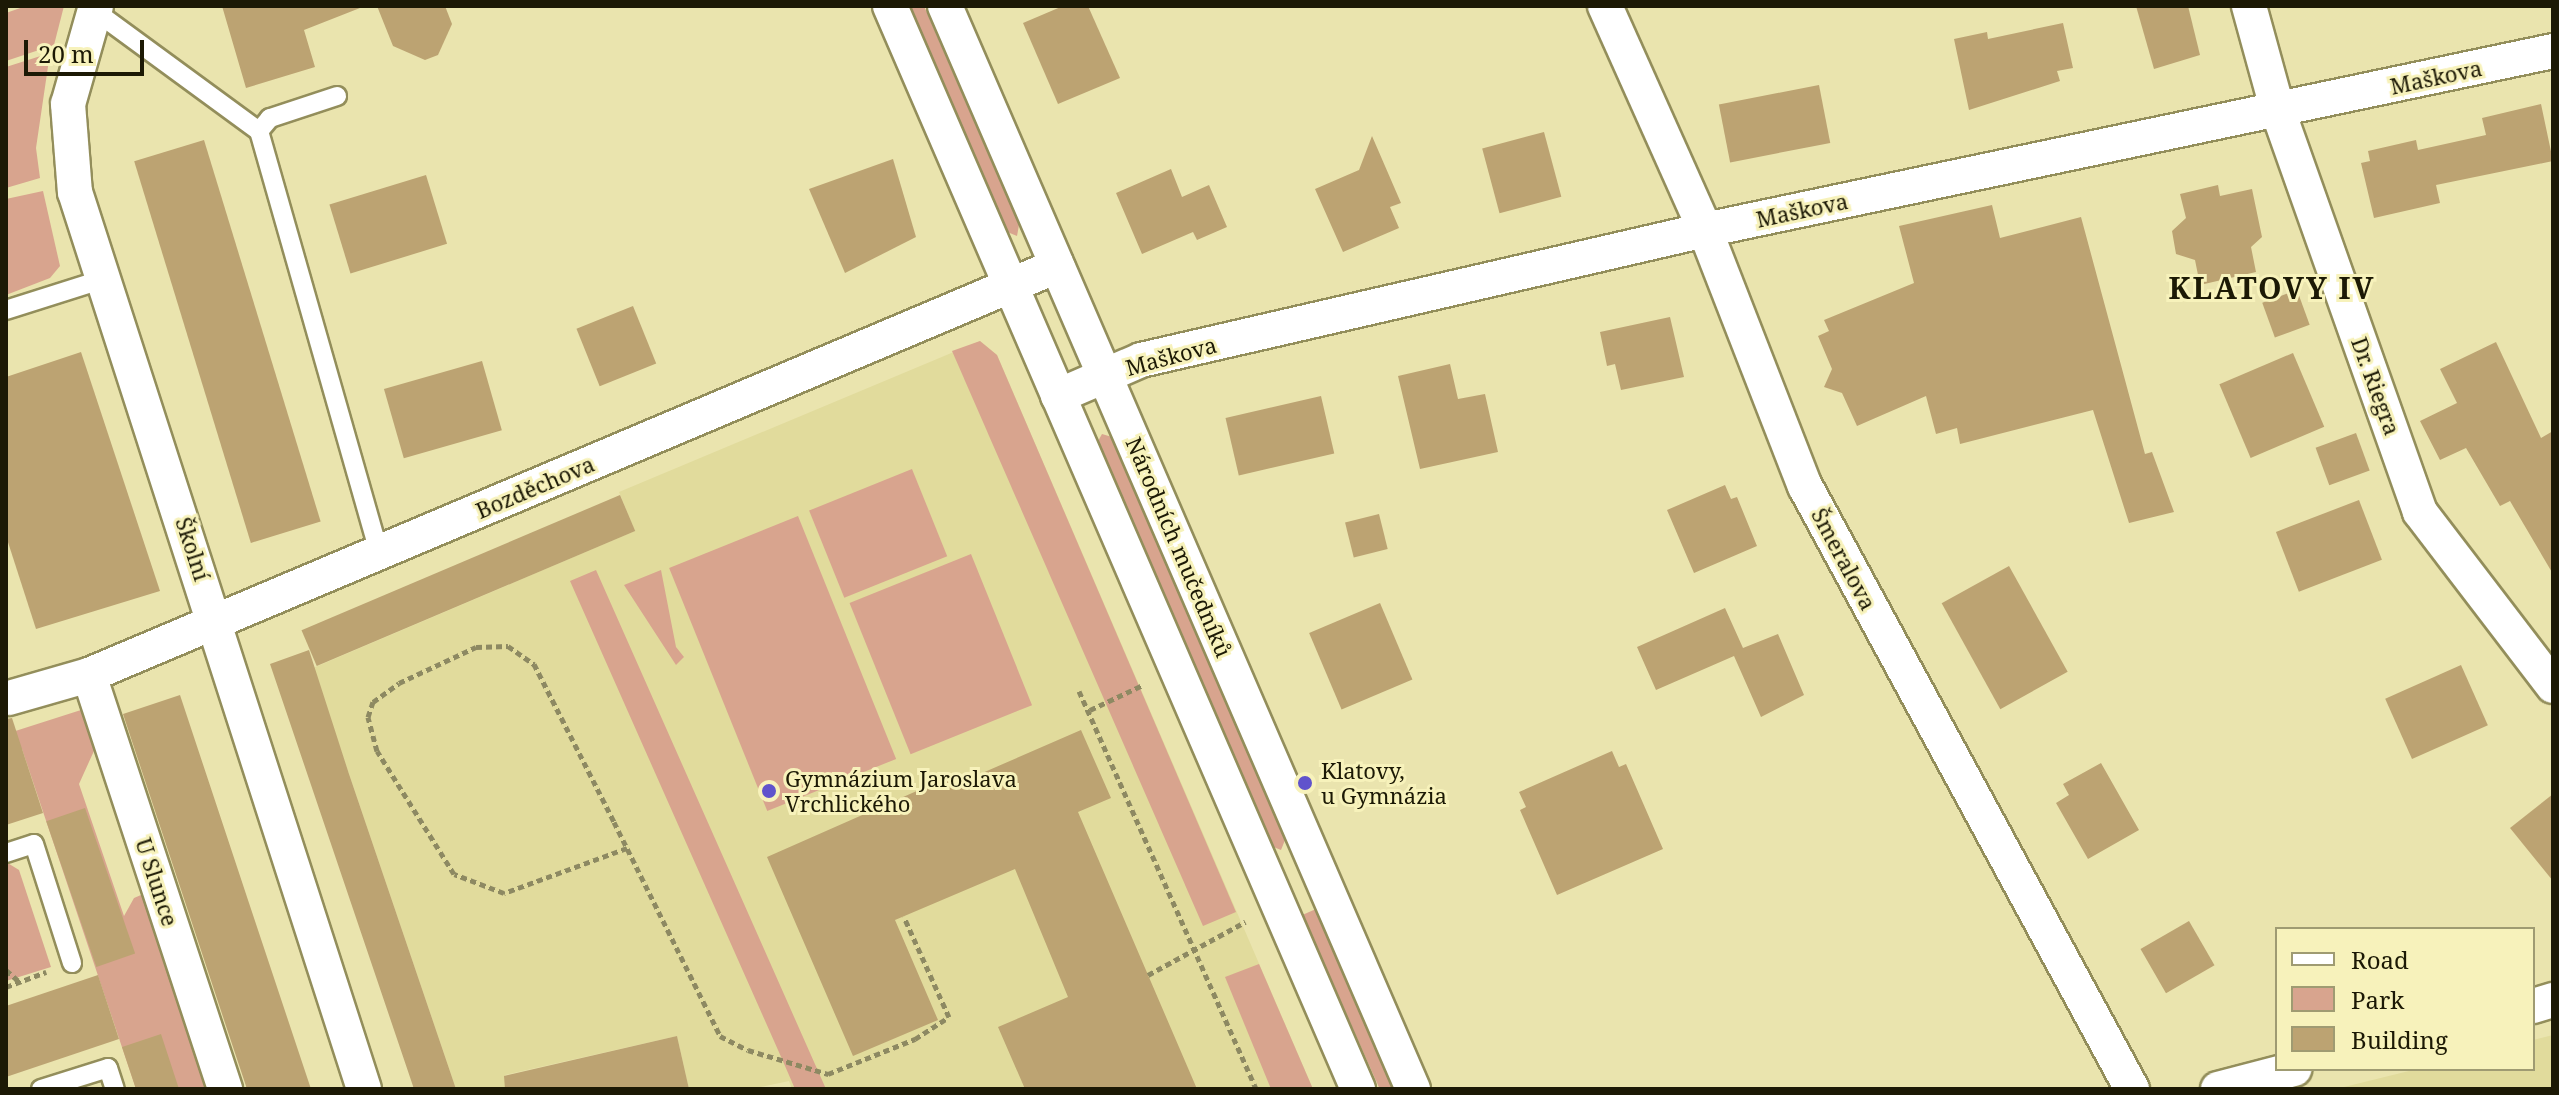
<!DOCTYPE html>
<html>
<head>
<meta charset="utf-8">
<style>
	body { margin:0 }
	#map { position:relative; width:2559px; height:1095px; overflow:hidden; background:#eae4ae; font-family:"Noto Serif",serif }
	div>[style] { position:absolute }
	.built>* { inset:0; background:#e1db9c }
	.green>* { inset:0; background:#d8a48e; transform-origin:0 0 }
	.building>* { inset:0; background:#bca372; transform-origin:0 0 }
	.path>* { height:5px; margin-top:-2.5px; transform-origin:0; background:repeating-linear-gradient(90deg,#8d8962 0 6px,transparent 0 10px) }
	.roads { filter:drop-shadow(2px 0 #938e5b) drop-shadow(-2px 0 #938e5b) drop-shadow(0 2px #938e5b) drop-shadow(0 -2px #938e5b) }
	.service>* { height:18px; margin:-9px; padding:0 9px; transform-origin:9px; border-radius:9px; background:#fff }
	.minor>* { height:34px; margin:-17px; padding:0 17px; transform-origin:17px; border-radius:17px; background:#fff }
	.dots>* { width:22px; height:22px; translate:-50% -50%; box-sizing:border-box; border:4px solid #f7f2bb; border-radius:50% }
	span { translate:-50% -50%; white-space:nowrap; text-align:center; line-height:1.15; -webkit-text-stroke:6px #f7f2bb; paint-order:stroke }
	.street-label { font-size:22px; color:#1c1905 }
	.poi-label { font-size:22px; color:#1c1905 }
	.left { translate:0 -50%; text-align:left }
	.district-label { font-size:30px; color:#1c1905; font-weight:700; letter-spacing:2px }
	.frame { position:absolute; inset:0; border:8px solid #1c1905; pointer-events:none }
	.legend { position:absolute; left:2275px; top:927px; width:260px; height:144px; box-sizing:border-box; background:#f7f2bb; border:2px solid #9f9b72; margin:0; padding:10px 14px; list-style:none; font-size:24px; color:#1c1905 }
	.legend li { display:flex; align-items:center; gap:16px; height:40px }
	.legend b { width:40px; border:2px solid #9f9b72 }
	.scale { position:absolute; left:24px; top:40px; width:120px; height:36px; box-sizing:border-box; border:4px solid #1c1905; border-top:0; padding-left:10px; font-size:24px; line-height:28px; white-space:nowrap; color:#1c1905; -webkit-text-stroke:6px #f7f2bb; paint-order:stroke }
</style>
</head>
<body>
<div id="map">
	<div class="built">
		<i style="clip-path:polygon(980px 341px,997px 355px,1313px 1089px,792px 1089px,789px 1081px,751px 1089px,689px 1089px,677px 1036px,505px 1075px,508px 1089px,456px 1089px,313px 668px,635px 531px,619px 492px)"></i>
		<i style="clip-path:polygon(2553px 1035px,2553px 1089px,2336px 1089px,2417px 1069px,2533px 1069px,2533px 1040px)"></i>
	</div>
	<div class="green">
		<i style="clip-path:polygon(26px 6px,64px 6px,54px 45px,6px 61px,6px 13px)"></i>
		<i style="clip-path:polygon(908px 6px,924px 6px,1019px 225px,1017px 236px,1005px 231px)"></i>
		<i style="clip-path:polygon(50px 53px,36px 148px,40px 178px,6px 188px,6px 67px)"></i>
		<i style="clip-path:polygon(43px 191px,60px 266px,50px 278px,6px 295px,6px 199px)"></i>
		<i style="clip-path:polygon(980px 341px,997px 355px,1236px 912px,1203px 926px,952px 351px)"></i>
		<i style="clip-path:polygon(1102px 434px,1112px 437px,1285px 840px,1281px 850px,1271px 846px,1097px 443px)"></i>
		<i style="left:912px;top:469px;width:94px;height:111px;rotate:68deg"></i>
		<i style="left:798px;top:516px;width:262px;height:139px;rotate:68deg"></i>
		<i style="left:971px;top:554px;width:163px;height:131px;rotate:68deg"></i>
		<i style="clip-path:polygon(596px 570px,826px 1089px,795px 1089px,782px 1059px,570px 581px)"></i>
		<i style="clip-path:polygon(661px 570px,676px 647px,684px 657px,676px 665px,624px 585px)"></i>
		<i style="clip-path:polygon(81px 710px,98px 742px,79px 784px,124px 916px,134px 898px,148px 892px,210px 1080px,206px 1089px,136px 1089px,22px 749px,6px 734px)"></i>
		<i style="clip-path:polygon(6px 862px,19px 870px,51px 967px,6px 981px)"></i>
		<i style="left:1316px;top:909px;width:197px;height:15px;rotate:66deg"></i>
		<i style="clip-path:polygon(1259px 964px,1313px 1089px,1271px 1089px,1225px 977px)"></i>
	</div>
	<div class="building">
		<i style="clip-path:polygon(222px 6px,360px 6px,360px 8px,304px 30px,315px 67px,246px 88px)"></i>
		<i style="clip-path:polygon(377px 6px,445px 6px,452px 24px,438px 55px,425px 60px,393px 46px)"></i>
		<i style="clip-path:polygon(1063px 6px,1088px 6px,1120px 78px,1058px 104px,1023px 23px)"></i>
		<i style="clip-path:polygon(2136px 6px,2188px 6px,2200px 55px,2154px 69px)"></i>
		<i style="clip-path:polygon(2063px 23px,2073px 68px,2057px 71px,2060px 81px,1969px 110px,1954px 39px,1987px 32px,1988px 39px)"></i>
		<i style="left:1819px;top:85px;width:59px;height:102px;rotate:79deg"></i>
		<i style="clip-path:polygon(2541px 104px,2553px 161px,2436px 185px,2440px 203px,2374px 218px,2361px 163px,2370px 161px,2368px 151px,2416px 140px,2418px 150px,2486px 135px,2482px 118px)"></i>
		<i style="left:1544px;top:132px;width:67px;height:64px;rotate:75deg"></i>
		<i style="clip-path:polygon(1372px 136px,1401px 203px,1390px 207px,1399px 228px,1343px 252px,1315px 189px,1359px 170px)"></i>
		<i style="left:204px;top:140px;width:399px;height:73px;rotate:73deg"></i>
		<i style="clip-path:polygon(893px 159px,916px 237px,845px 273px,809px 189px)"></i>
		<i style="clip-path:polygon(1171px 169px,1182px 197px,1209px 185px,1227px 227px,1197px 240px,1193px 232px,1142px 254px,1116px 193px)"></i>
		<i style="left:426px;top:175px;width:72px;height:101px;rotate:73deg"></i>
		<i style="clip-path:polygon(2218px 185px,2220px 196px,2252px 189px,2262px 237px,2251px 247px,2256px 272px,2200px 285px,2195px 260px,2176px 254px,2172px 231px,2186px 218px,2180px 194px)"></i>
		<i style="clip-path:polygon(1992px 205px,2000px 238px,2081px 217px,2145px 454px,2152px 452px,2174px 512px,2129px 523px,2093px 410px,1960px 444px,1957px 428px,1936px 434px,1926px 396px,1857px 426px,1842px 393px,1824px 387px,1832px 369px,1818px 336px,1829px 331px,1824px 320px,1914px 283px,1899px 226px)"></i>
		<i style="left:2297px;top:290px;width:37px;height:37px;rotate:70deg"></i>
		<i style="left:633px;top:306px;width:62px;height:61px;rotate:68deg"></i>
		<i style="clip-path:polygon(1670px 317px,1684px 377px,1621px 390px,1615px 364px,1607px 366px,1600px 332px)"></i>
		<i style="clip-path:polygon(2496px 342px,2541px 438px,2553px 431px,2553px 574px,2510px 501px,2500px 506px,2466px 448px,2440px 460px,2420px 421px,2457px 403px,2440px 369px)"></i>
		<i style="clip-path:polygon(81px 352px,160px 591px,36px 629px,6px 536px,6px 377px)"></i>
		<i style="left:2293px;top:353px;width:80px;height:80px;rotate:67deg"></i>
		<i style="left:482px;top:361px;width:72px;height:102px;rotate:74deg"></i>
		<i style="clip-path:polygon(1450px 364px,1458px 399px,1485px 394px,1498px 452px,1420px 469px,1398px 376px)"></i>
		<i style="left:1321px;top:396px;width:59px;height:98px;rotate:77deg"></i>
		<i style="left:2356px;top:433px;width:40px;height:43px;rotate:70deg"></i>
		<i style="clip-path:polygon(1725px 485px,1731px 499px,1737px 497px,1757px 546px,1694px 573px,1667px 510px)"></i>
		<i style="left:620px;top:495px;width:39px;height:346px;rotate:67deg"></i>
		<i style="left:2359px;top:500px;width:64px;height:89px;rotate:69deg"></i>
		<i style="left:1379px;top:514px;width:36px;height:35px;rotate:76deg"></i>
		<i style="left:2009px;top:566px;width:121px;height:77px;rotate:61deg"></i>
		<i style="left:1380px;top:603px;width:83px;height:77px;rotate:67deg"></i>
		<i style="clip-path:polygon(1725px 608px,1743px 648px,1778px 634px,1804px 695px,1761px 717px,1734px 656px,1656px 690px,1637px 647px)"></i>
		<i style="clip-path:polygon(309px 650px,349px 774px,456px 1089px,414px 1089px,289px 720px,270px 664px)"></i>
		<i style="left:2461px;top:665px;width:66px;height:83px;rotate:66deg"></i>
		<i style="clip-path:polygon(180px 695px,249px 903px,311px 1089px,247px 1089px,226px 1026px,123px 714px)"></i>
		<i style="clip-path:polygon(12px 718px,43px 813px,6px 825px,6px 719px)"></i>
		<i style="clip-path:polygon(1081px 730px,1111px 798px,1078px 812px,1197px 1089px,1025px 1089px,998px 1027px,1068px 997px,1015px 869px,895px 920px,938px 1020px,853px 1056px,767px 857px,953px 775px,957px 784px)"></i>
		<i style="clip-path:polygon(1612px 751px,1619px 767px,1626px 764px,1663px 849px,1557px 895px,1520px 810px,1526px 807px,1519px 792px)"></i>
		<i style="clip-path:polygon(2101px 763px,2139px 830px,2088px 859px,2056px 803px,2069px 795px,2063px 784px)"></i>
		<i style="clip-path:polygon(2553px 794px,2553px 881px,2510px 828px)"></i>
		<i style="left:85px;top:808px;width:154px;height:41px;rotate:71deg"></i>
		<i style="left:2189px;top:921px;width:51px;height:56px;rotate:60deg"></i>
		<i style="clip-path:polygon(98px 975px,119px 1039px,6px 1077px,6px 1006px)"></i>
		<i style="clip-path:polygon(161px 1034px,179px 1089px,136px 1089px,122px 1047px)"></i>
		<i style="clip-path:polygon(677px 1036px,689px 1089px,505px 1089px,504px 1076px)"></i>
	</div>
	<div class="path">
		<i style="left:1079px;top:691px;width:436px;rotate:66deg"></i>
		<i style="left:1090px;top:710px;width:59px;rotate:-25.3deg"></i>
		<i style="left:627px;top:848px;width:131px;rotate:159.9deg"></i>
		<i style="left:504px;top:893px;width:53px;rotate:-159.2deg"></i>
		<i style="left:454px;top:874px;width:145px;rotate:-122deg"></i>
		<i style="left:377px;top:751px;width:35px;rotate:-105deg"></i>
		<i style="left:368px;top:717px;width:16px;rotate:-72deg"></i>
		<i style="left:373px;top:702px;width:32px;rotate:-36deg"></i>
		<i style="left:399px;top:683px;width:85px;rotate:-25.1deg"></i>
		<i style="left:476px;top:647px;width:32px;rotate:-2deg"></i>
		<i style="left:508px;top:646px;width:32px;rotate:35deg"></i>
		<i style="left:534px;top:664px;width:177px;rotate:63.1deg"></i>
		<i style="left:614px;top:822px;width:239px;rotate:63.6deg"></i>
		<i style="left:720px;top:1036px;width:31px;rotate:27deg"></i>
		<i style="left:748px;top:1050px;width:84px;rotate:16.7deg"></i>
		<i style="left:828px;top:1074px;width:94px;rotate:-21.9deg"></i>
		<i style="left:915px;top:1039px;width:40px;rotate:-32.9deg"></i>
		<i style="left:949px;top:1017px;width:110px;rotate:-114.2deg"></i>
		<i style="left:6px;top:970px;width:18px;rotate:41deg"></i>
		<i style="left:1148px;top:975px;width:111px;rotate:-28.7deg"></i>
		<i style="left:6px;top:987px;width:43px;rotate:-20.6deg"></i>
	</div>
	<div class="roads">
		<div class="service">
			<i style="left:95px;top:11px;width:203px;rotate:36.2deg"></i>
			<i style="left:337px;top:96px;width:71px;rotate:161.8deg"></i>
			<i style="left:270px;top:118px;width:17px;rotate:130deg"></i>
			<i style="left:259px;top:131px;width:438px;rotate:74.1deg"></i>
			<i style="left:6px;top:310px;width:103px;rotate:-17.6deg"></i>
			<i style="left:6px;top:853px;width:29px;rotate:-18deg"></i>
			<i style="left:34px;top:844px;width:125px;rotate:72.3deg"></i>
			<i style="left:41px;top:1089px;width:70px;rotate:-17.4deg"></i>
			<i style="left:108px;top:1068px;width:22px;rotate:72deg"></i>
		</div>
		<div class="minor">
			<i style="left:96px;top:6px;width:102px;rotate:105.9deg"></i>
			<i style="left:68px;top:104px;width:88px;rotate:85.5deg"></i>
			<i style="left:75px;top:192px;width:942px;rotate:72.14deg"></i>
			<i style="left:890px;top:6px;width:1180px;rotate:66.63deg"></i>
			<i style="left:945px;top:6px;width:1180px;rotate:66.63deg"></i>
			<i style="left:1605px;top:6px;width:245px;rotate:65.9deg"></i>
			<i style="left:1705px;top:230px;width:275px;rotate:68.7deg"></i>
			<i style="left:1805px;top:486px;width:686px;rotate:61.53deg"></i>
			<i style="left:2249px;top:6px;width:109px;rotate:74.6deg"></i>
			<i style="left:2278px;top:111px;width:425px;rotate:70.5deg"></i>
			<i style="left:2420px;top:512px;width:219px;rotate:52.6deg"></i>
			<i style="left:1058px;top:396px;width:90px;rotate:-23.4deg"></i>
			<i style="left:1141px;top:360px;width:579px;rotate:-12.98deg"></i>
			<i style="left:1705px;top:230px;width:867px;rotate:-11.92deg"></i>
			<i style="left:89px;top:675px;width:436px;rotate:71.8deg"></i>
			<i style="left:9px;top:698px;width:83px;rotate:-16deg"></i>
			<i style="left:89px;top:675px;width:1051px;rotate:-22.91deg"></i>
			<i style="left:2533px;top:1006px;width:21px;rotate:-17deg"></i>
			<i style="left:2218px;top:1089px;width:79px;rotate:-14.7deg"></i>
		</div>
	</div>
	<div class="dots">
		<i style="left:1305px;top:783px;background:#6053cc"></i>
		<i style="left:769px;top:791px;background:#6053cc"></i>
	</div>
	<div class="street-label">
		<span style="left:2436px;top:77px;rotate:-12deg">Maškova</span>
		<span style="left:1802px;top:210px;rotate:-12deg">Maškova</span>
		<span style="left:1171px;top:356px;rotate:-15deg">Maškova</span>
		<span style="left:2376px;top:386px;rotate:70deg">Dr. Riegra</span>
		<span style="left:535px;top:487px;rotate:-23deg">Bozděchova</span>
		<span style="left:1179px;top:547px;rotate:67deg">Národních mučedníků</span>
		<span style="left:193px;top:549px;rotate:72deg">Školní</span>
		<span style="left:1844px;top:559px;rotate:62deg">Šmeralova</span>
		<span style="left:157px;top:882px;rotate:72deg">U Slunce</span>
	</div>
	<div class="poi-label">
		<span class="left" style="left:1321px;top:783px">Klatovy,<br>u Gymnázia</span>
		<span class="left" style="left:785px;top:791px">Gymnázium Jaroslava<br>Vrchlického</span>
	</div>
	<div class="district-label">
		<span style="left:2272px;top:288px">KLATOVY IV</span>
	</div>
	<div class="frame"></div>
	<ul class="legend">
	<li><b style="height:10px;background:#fff"></b>Road</li>
	<li><b style="height:22px;background:#d8a48e"></b>Park</li>
	<li><b style="height:22px;background:#bca372"></b>Building</li>
	</ul>
	<div class="scale">20 m</div>
</div>
</body>
</html>
